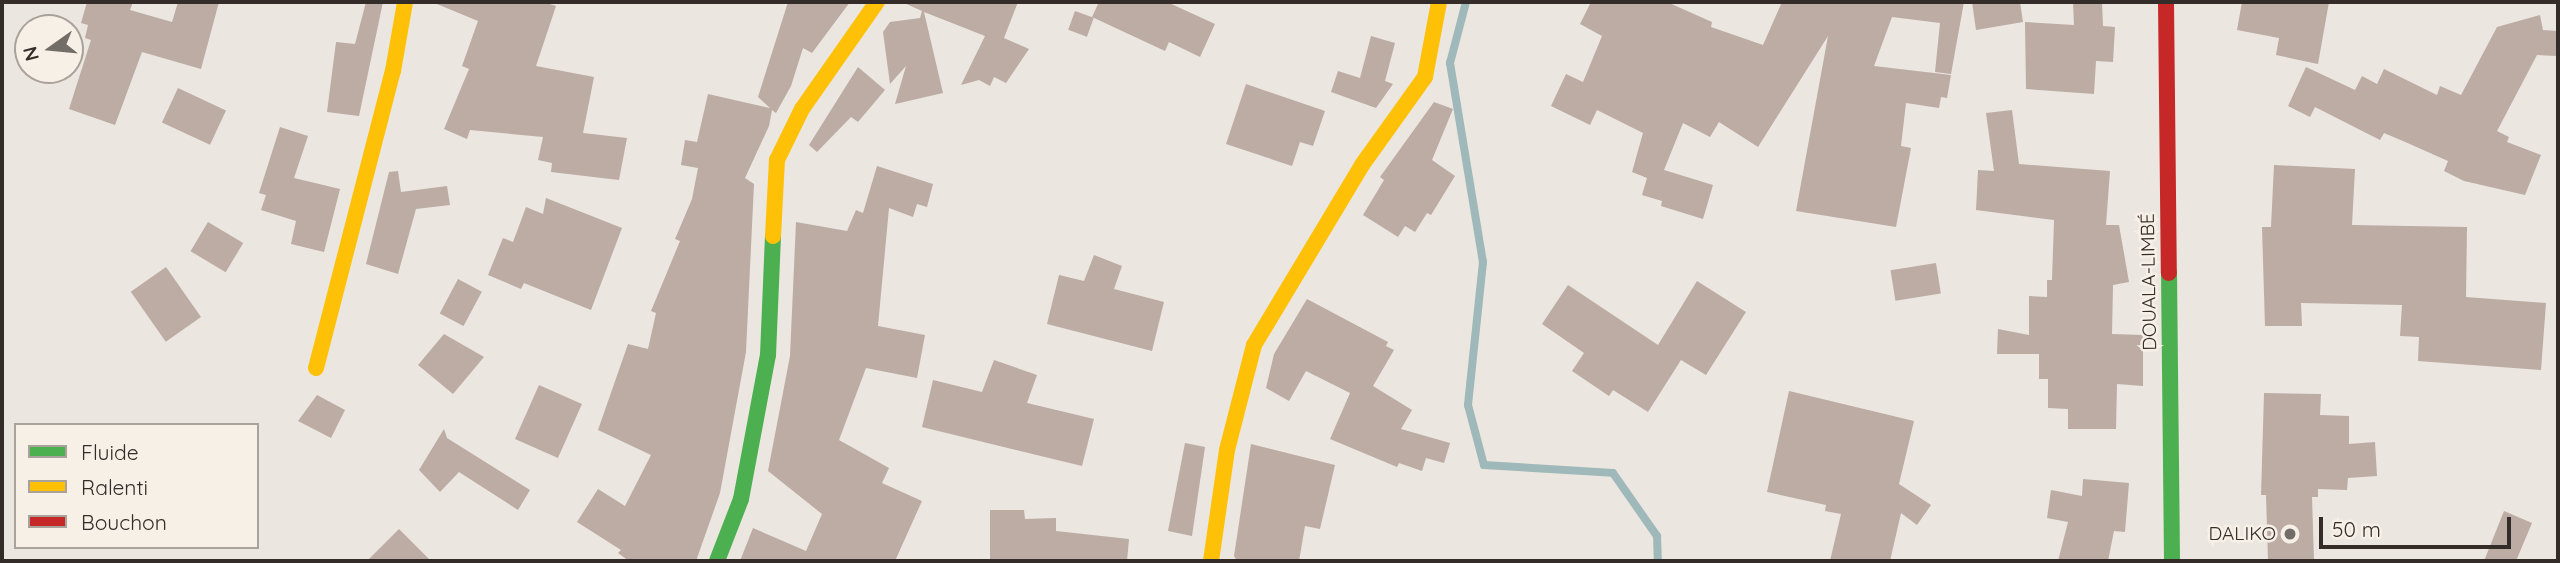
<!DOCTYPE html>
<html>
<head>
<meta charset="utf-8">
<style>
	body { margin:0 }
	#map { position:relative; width:2560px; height:563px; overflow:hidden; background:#ebe6e0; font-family:Quicksand,sans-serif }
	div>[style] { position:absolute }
	.stream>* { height:8px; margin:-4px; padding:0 4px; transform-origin:4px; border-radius:4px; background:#9fb8b9 }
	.building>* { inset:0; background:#bcaca4; transform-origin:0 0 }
	.fast>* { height:16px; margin:-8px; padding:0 8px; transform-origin:8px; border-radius:8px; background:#4caf50 }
	.slow>* { height:16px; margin:-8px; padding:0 8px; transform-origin:8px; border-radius:8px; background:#ffc107 }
	.jam>* { height:16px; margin:-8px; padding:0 8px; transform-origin:8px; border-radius:8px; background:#c62828 }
	.dots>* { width:19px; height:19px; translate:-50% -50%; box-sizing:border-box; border:4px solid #f7f0e7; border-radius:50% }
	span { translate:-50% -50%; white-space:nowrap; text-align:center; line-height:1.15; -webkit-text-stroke:5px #f7f0e7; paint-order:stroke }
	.street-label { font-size:19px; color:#332c28 }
	.poi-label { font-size:19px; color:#332c28 }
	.right { translate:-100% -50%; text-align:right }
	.frame { position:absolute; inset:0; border:4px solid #332c28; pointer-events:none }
	.legend { position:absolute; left:14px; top:423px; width:245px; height:126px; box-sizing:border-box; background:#f7f0e7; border:2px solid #a9a29b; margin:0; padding:9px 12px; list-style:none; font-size:21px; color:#332c28 }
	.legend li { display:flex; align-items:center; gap:14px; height:35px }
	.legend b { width:35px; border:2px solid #a9a29b }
	.north { position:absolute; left:14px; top:14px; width:70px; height:70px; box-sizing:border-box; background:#f7f0e7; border:2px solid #a9a29b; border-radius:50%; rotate:255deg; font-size:19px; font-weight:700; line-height:28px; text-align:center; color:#332c28 }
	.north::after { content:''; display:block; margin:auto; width:24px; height:32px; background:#736d68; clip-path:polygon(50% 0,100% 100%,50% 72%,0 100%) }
	.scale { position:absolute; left:2319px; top:517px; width:192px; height:32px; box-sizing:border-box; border:4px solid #332c28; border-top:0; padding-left:9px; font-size:21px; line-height:24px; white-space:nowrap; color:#332c28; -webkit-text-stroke:5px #f7f0e7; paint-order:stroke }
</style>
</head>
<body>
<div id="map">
	<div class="stream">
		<i style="left:1466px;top:2px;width:63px;rotate:104.7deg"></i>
		<i style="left:1450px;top:63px;width:202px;rotate:80.6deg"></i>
		<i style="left:1483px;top:262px;width:144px;rotate:96deg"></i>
		<i style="left:1468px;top:405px;width:62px;rotate:75.1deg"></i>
		<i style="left:1484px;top:465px;width:129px;rotate:3.5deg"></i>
		<i style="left:1613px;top:473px;width:77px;rotate:55.1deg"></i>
		<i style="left:1657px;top:536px;width:25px;rotate:88deg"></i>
	</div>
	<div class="building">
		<i style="clip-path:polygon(87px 2px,133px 2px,130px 10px,172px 22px,178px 2px,219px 2px,201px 69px,142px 52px,115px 125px,69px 109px,91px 40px,85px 38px,88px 25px,81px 23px)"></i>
		<i style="clip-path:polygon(366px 2px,383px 2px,359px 116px,327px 112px,336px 42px,355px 44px)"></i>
		<i style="clip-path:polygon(432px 2px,543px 2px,556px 6px,536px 66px,594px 77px,583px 133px,627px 138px,619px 180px,551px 172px,552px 163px,538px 160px,543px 137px,470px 130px,467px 139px,444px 129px,469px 69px,462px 66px,478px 21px)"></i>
		<i style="clip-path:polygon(788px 2px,850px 2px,812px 53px,803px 48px,791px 86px,776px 113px,772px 110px,769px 126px,745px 178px,754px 184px,746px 352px,720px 493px,696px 561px,629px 561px,618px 553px,621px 550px,577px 522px,598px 489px,625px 506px,651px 455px,598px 430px,628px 344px,648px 349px,656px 313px,651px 311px,680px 241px,675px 239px,692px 199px,698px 168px,681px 165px,685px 140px,697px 142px,708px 94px,770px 108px,758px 97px)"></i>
		<i style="clip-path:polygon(902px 2px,1018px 2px,1004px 38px,1029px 49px,1006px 83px,994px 77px,990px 86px,979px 80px,961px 85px,985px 36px,924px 12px,943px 93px,895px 104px,906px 66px,890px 84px,883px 32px,890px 22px,920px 18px,922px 11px)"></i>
		<i style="clip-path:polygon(1099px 2px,1167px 2px,1215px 24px,1200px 57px,1169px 42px,1165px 51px,1092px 17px)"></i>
		<i style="clip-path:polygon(1591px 2px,1667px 2px,1712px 22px,1711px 27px,1763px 45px,1782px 2px,1964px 2px,1951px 74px,1935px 72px,1940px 23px,1892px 17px,1874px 66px,1951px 75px,1947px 98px,1941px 97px,1939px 108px,1906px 103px,1901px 146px,1911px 148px,1896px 227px,1796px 211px,1828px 36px,1758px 147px,1719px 122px,1710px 137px,1683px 123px,1664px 170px,1713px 185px,1703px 219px,1661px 206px,1662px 201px,1642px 195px,1647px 178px,1632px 172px,1643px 133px,1597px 110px,1590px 125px,1551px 106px,1566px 74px,1583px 82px,1602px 36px,1580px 24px)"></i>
		<i style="clip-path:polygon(1972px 2px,2020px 2px,2023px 22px,1976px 30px)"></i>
		<i style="clip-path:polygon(2073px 2px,2102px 2px,2103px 26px,2115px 27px,2113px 62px,2096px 61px,2094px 94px,2026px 89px,2025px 22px,2074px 25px)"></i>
		<i style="clip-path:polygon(2242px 2px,2329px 2px,2318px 64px,2276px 55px,2279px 38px,2237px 30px)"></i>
		<i style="left:1075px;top:11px;width:20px;height:20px;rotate:20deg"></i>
		<i style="clip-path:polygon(2540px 15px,2543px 30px,2558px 31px,2558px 56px,2537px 55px,2497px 131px,2509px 137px,2507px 142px,2541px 155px,2525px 195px,2464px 181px,2444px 171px,2448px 161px,2403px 141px,2384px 133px,2380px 140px,2315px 107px,2310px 117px,2288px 106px,2306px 67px,2355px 90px,2362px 76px,2377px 84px,2384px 69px,2437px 95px,2440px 86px,2461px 95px,2497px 27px)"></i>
		<i style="clip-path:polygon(1371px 36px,1395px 43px,1385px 81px,1393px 84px,1376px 108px,1331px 92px,1338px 71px,1360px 78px)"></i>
		<i style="clip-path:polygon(858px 67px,885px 90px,858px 122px,851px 117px,817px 152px,809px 145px)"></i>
		<i style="clip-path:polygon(1246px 84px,1325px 111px,1313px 146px,1300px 142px,1292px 166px,1226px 144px)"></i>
		<i style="left:178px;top:88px;width:53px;height:38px;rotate:25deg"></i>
		<i style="clip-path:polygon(1434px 102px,1453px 109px,1432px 160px,1455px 176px,1431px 215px,1427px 213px,1415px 232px,1405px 226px,1398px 237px,1363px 215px,1384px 180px,1380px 177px)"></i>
		<i style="clip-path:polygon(2012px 110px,2019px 164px,2110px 171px,2106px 225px,2119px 225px,2129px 282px,2113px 285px,2112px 334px,2143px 335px,2143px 386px,2117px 384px,2116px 429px,2068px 429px,2068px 409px,2048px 408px,2048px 379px,2039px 379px,2039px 354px,1997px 354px,1998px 329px,2029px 335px,2029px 296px,2047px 297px,2047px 280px,2052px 280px,2054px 220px,1976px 210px,1978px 170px,1994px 171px,1986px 113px)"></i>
		<i style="clip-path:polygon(280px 127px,308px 136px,294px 178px,340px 189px,324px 252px,291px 244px,296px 221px,261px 210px,266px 195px,259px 193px)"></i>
		<i style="clip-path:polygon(2274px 165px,2355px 169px,2352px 225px,2467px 227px,2466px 297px,2546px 303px,2541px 370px,2418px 361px,2419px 337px,2400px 336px,2402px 305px,2301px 303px,2302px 326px,2265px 326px,2262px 227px,2271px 227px)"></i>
		<i style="clip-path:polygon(877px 166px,933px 184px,927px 207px,917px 204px,913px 217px,889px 208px,878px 326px,925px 335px,917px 378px,866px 368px,839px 440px,889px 468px,882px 483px,922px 501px,895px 561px,740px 561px,753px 528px,806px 551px,822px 514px,768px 471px,790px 356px,796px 222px,847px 231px,856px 210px,863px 213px)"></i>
		<i style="clip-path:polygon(398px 171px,401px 192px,447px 186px,450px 205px,416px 209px,398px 274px,366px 264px,389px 172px)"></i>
		<i style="clip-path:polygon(546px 198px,622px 228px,591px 310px,524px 283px,521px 289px,488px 275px,503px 238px,513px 242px,526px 207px,543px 214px)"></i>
		<i style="left:208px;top:222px;width:41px;height:34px;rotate:31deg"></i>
		<i style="clip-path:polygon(1094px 255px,1122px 266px,1114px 289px,1164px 302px,1152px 351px,1047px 324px,1059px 275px,1084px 281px)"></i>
		<i style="left:1936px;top:263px;width:31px;height:46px;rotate:81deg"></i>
		<i style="left:166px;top:267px;width:61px;height:43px;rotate:55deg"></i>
		<i style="left:458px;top:279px;width:27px;height:39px;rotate:28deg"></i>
		<i style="clip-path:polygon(1697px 281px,1746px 312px,1706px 375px,1681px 360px,1648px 412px,1613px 390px,1609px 396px,1572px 371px,1584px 353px,1542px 324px,1568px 285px,1658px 345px)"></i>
		<i style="clip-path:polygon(1307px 299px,1388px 342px,1386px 346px,1394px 350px,1373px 386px,1412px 410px,1401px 429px,1450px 443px,1444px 463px,1426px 458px,1422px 471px,1399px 463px,1397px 467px,1330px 439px,1350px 393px,1306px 371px,1289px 401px,1266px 388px,1274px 354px)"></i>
		<i style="clip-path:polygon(444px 334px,484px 357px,453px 394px,418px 365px)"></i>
		<i style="clip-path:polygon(994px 360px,1037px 375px,1027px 403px,1094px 419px,1082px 466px,922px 427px,933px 380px,982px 392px)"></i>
		<i style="left:539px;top:385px;width:47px;height:59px;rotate:24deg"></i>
		<i style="clip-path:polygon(1789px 391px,1914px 421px,1899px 484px,1931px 505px,1917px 525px,1901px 513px,1890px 561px,1830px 561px,1841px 514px,1825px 511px,1826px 505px,1767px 492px)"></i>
		<i style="clip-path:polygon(2264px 393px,2321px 394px,2320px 415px,2349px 416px,2349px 444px,2375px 442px,2377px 476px,2348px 478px,2347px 490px,2318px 489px,2318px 497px,2312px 497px,2314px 561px,2268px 561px,2266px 495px,2261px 495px)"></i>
		<i style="clip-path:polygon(317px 395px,345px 410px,331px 438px,298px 421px)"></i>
		<i style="clip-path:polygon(444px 429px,447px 438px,530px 490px,518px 510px,459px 472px,440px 492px,419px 470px)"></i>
		<i style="clip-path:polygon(1185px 443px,1205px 447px,1192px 536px,1168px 531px)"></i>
		<i style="clip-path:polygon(1251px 444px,1335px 465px,1320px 529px,1305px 526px,1299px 561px,1237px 561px,1234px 556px)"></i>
		<i style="clip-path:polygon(2083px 479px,2129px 483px,2125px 532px,2114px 531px,2108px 561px,2058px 561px,2068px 522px,2047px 518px,2051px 490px,2082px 496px)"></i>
		<i style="clip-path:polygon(990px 510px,1024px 510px,1025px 519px,1056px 518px,1056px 531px,1129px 539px,1127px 561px,990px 561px)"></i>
		<i style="clip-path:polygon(2504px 511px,2532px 523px,2516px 561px,2484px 561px)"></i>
		<i style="clip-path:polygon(399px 529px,431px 561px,367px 561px)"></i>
	</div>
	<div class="fast">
		<i style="left:2169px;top:273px;width:288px;rotate:89.4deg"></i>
		<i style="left:717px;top:561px;width:66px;rotate:-68.8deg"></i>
		<i style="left:741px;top:499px;width:147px;rotate:-79.4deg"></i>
		<i style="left:768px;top:355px;width:119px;rotate:-87.6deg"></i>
	</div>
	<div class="slow">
		<i style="left:773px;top:236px;width:76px;rotate:-87deg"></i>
		<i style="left:777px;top:160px;width:57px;rotate:-63.9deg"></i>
		<i style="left:802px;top:109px;width:131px;rotate:-55deg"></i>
		<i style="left:316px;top:368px;width:307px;rotate:-75.5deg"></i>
		<i style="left:393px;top:71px;width:70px;rotate:-80.1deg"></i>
		<i style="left:1211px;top:561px;width:112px;rotate:-81.8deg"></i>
		<i style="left:1227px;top:450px;width:108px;rotate:-75.6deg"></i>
		<i style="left:1254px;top:345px;width:210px;rotate:-59deg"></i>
		<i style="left:1362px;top:165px;width:108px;rotate:-54.4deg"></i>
		<i style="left:1425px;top:77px;width:76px;rotate:-79.4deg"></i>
	</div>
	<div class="jam">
		<i style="left:2166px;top:2px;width:271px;rotate:89.4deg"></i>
	</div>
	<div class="dots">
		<i style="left:2290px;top:534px;background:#736d68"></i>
	</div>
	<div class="street-label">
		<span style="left:2149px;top:282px;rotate:-91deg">DOUALA-LIMBÉ</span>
	</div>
	<div class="poi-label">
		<span class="right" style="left:2276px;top:534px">DALIKO</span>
	</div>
	<div class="frame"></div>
	<ul class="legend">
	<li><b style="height:9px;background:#4caf50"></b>Fluide</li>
	<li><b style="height:9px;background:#ffc107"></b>Ralenti</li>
	<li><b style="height:9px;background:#c62828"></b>Bouchon</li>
	</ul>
	<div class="north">N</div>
	<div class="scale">50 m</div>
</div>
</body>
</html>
